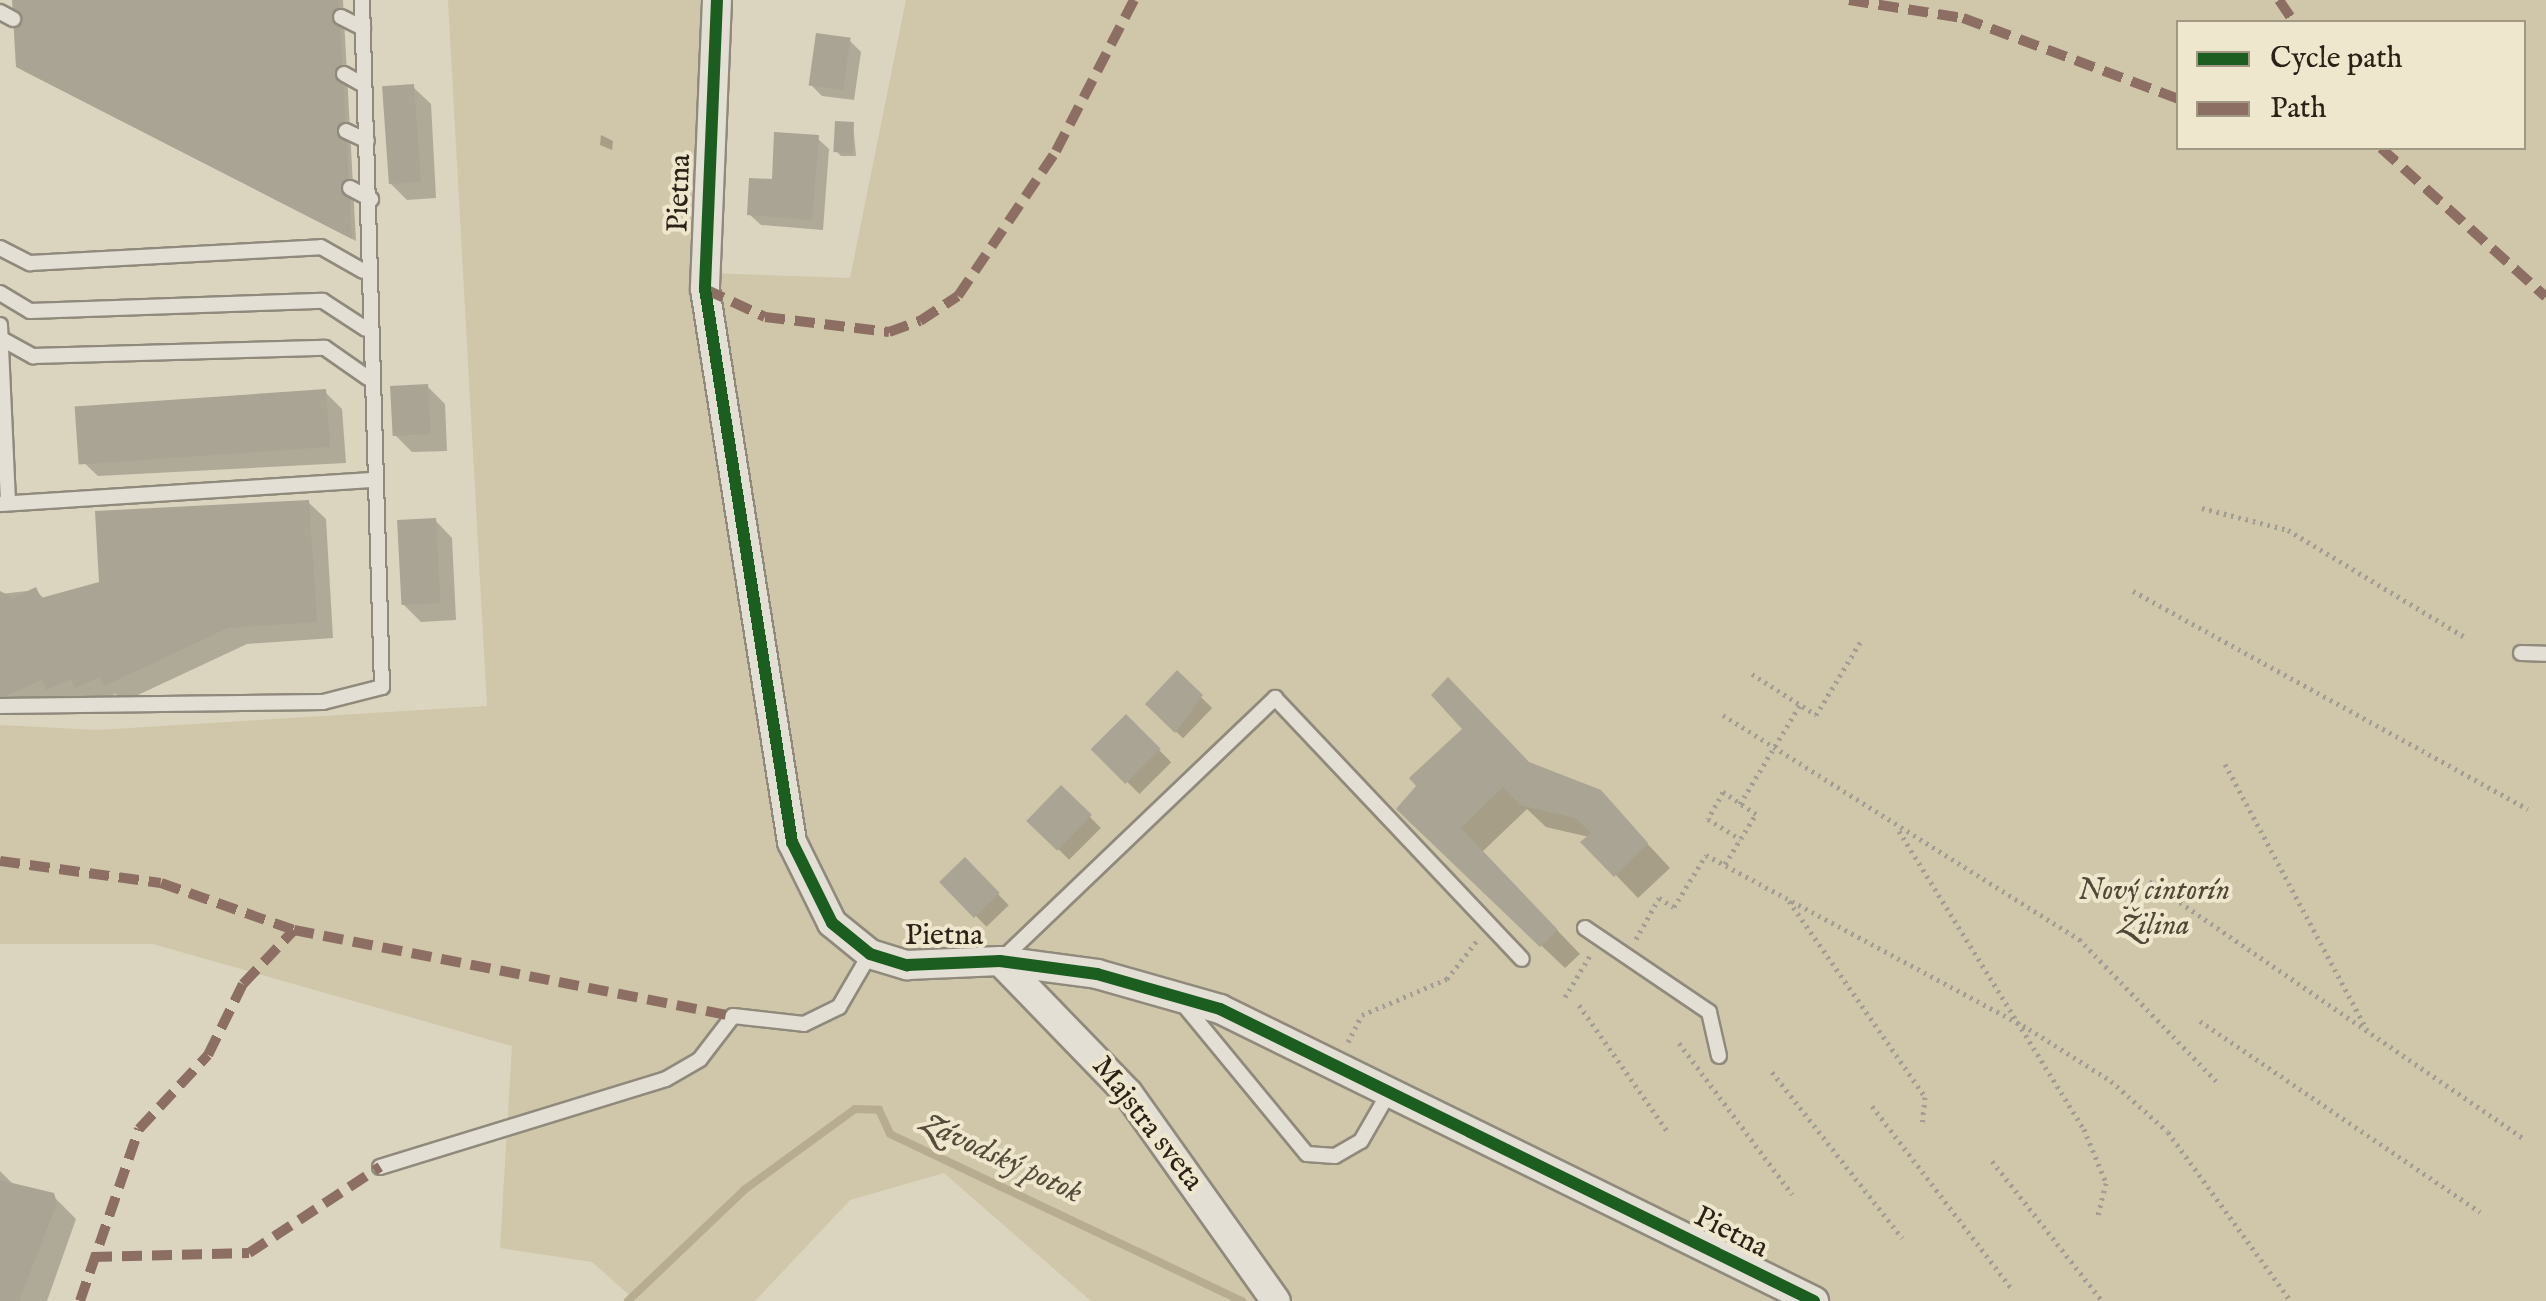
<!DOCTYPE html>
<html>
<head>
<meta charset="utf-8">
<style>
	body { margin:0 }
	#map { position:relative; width:2546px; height:1301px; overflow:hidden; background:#dbd4be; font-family:"IM FELL English",serif }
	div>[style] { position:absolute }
	.green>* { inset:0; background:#d0c6a9 }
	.shadow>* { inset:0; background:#0003; transform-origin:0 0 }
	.stream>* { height:8px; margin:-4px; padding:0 4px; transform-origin:4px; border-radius:4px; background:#b7ac90 }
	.building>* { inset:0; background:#aaa495; transform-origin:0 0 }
	.path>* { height:5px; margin-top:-2.5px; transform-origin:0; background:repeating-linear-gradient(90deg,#a29e94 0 2.5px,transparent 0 7.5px) }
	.roads { filter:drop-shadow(2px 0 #908a7d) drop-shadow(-2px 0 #908a7d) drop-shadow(0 2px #908a7d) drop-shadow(0 -2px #908a7d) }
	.lane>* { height:14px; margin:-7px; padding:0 7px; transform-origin:7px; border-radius:7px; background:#e3dfd4 }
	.street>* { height:28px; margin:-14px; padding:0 14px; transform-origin:14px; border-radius:14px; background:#e3dfd4 }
	.quiet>* { height:10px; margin-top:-5px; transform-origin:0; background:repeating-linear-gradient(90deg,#8d6e63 0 20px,transparent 0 30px) }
	.cycleway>* { height:12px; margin:-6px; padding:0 6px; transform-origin:6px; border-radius:6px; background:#1b5e20 }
	span { translate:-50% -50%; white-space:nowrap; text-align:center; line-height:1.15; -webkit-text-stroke:8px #efe7cd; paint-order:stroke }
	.street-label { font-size:30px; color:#2c2117 }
	.park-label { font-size:30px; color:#534837; font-style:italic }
	.water-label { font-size:32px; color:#574c3b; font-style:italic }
	.legend { position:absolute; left:2176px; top:20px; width:350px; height:130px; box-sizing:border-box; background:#efe7cd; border:2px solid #a19884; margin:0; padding:12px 18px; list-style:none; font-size:30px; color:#2c2117 }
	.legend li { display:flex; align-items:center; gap:20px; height:50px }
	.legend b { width:50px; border:2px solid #a19884 }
</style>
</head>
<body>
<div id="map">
	<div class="green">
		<i style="clip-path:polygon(evenodd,448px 0,700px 0,708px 273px,850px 278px,906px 0,2546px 0,2546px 1301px,1091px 1301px,944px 1173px,850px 1200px,755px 1301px,636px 1301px,592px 1262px,500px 1248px,512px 1046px,153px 944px,0 944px,0 725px,97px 730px,487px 706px,448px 0,2178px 22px,2524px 22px,2524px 148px,2178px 148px,2178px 22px)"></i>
	</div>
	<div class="shadow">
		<i style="clip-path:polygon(15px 0,343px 0,356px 241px,24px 71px)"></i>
		<i style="clip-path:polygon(850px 41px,861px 52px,854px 100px,822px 96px,811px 85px)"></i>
		<i style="clip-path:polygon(413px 87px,431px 104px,436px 198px,407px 200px,390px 183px)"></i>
		<i style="clip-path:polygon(853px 124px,856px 156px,841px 156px,836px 151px)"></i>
		<i style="clip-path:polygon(601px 135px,613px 141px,612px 150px,600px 145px)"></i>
		<i style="clip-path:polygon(817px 138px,829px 149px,823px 230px,761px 225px,749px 214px)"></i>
		<i style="clip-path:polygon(427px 386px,445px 404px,447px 451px,412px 452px,395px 435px)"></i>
		<i style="clip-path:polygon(325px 392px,342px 409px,346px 463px,98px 476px,80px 459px)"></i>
		<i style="clip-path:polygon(308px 502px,326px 519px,333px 638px,247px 644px,123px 702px,116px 694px,66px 706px,58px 697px,17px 715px,0 710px,0 594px,36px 590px,45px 600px,102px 584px)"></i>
		<i style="clip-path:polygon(435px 520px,452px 538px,456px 620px,421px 622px,403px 604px)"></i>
		<i style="left:1177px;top:674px;width:49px;height:42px;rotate:44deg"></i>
		<i style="left:1126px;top:717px;width:64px;height:45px;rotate:45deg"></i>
		<i style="clip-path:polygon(1529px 764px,1616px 810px,1670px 868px,1638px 898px,1584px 842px,1589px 837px,1546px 827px,1527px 809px,1482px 852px,1580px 954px,1565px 968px,1422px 832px)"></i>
		<i style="left:1062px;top:789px;width:55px;height:45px;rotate:45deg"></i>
		<i style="left:965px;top:860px;width:63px;height:31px;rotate:46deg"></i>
		<i style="clip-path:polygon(0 1171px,15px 1186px,53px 1196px,76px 1219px,47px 1301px,0 1301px)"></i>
	</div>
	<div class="stream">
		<i style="left:628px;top:1301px;width:161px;rotate:-43.7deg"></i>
		<i style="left:744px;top:1190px;width:137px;rotate:-36.1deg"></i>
		<i style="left:855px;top:1109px;width:24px;rotate:2deg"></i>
		<i style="left:879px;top:1110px;width:26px;rotate:65deg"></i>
		<i style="left:890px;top:1134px;width:390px;rotate:25.4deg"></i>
	</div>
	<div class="building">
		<i style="clip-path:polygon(12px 0,339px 0,352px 239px,16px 67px)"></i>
		<i style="left:816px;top:33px;width:35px;height:53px;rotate:8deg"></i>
		<i style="left:414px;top:84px;width:98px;height:32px;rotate:86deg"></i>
		<i style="left:835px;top:121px;width:19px;height:31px;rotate:3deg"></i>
		<i style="clip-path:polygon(774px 132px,819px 135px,812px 220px,747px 215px,749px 178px,772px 179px)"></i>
		<i style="left:428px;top:384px;width:50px;height:38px;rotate:87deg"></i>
		<i style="left:326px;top:389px;width:58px;height:252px;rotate:86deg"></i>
		<i style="clip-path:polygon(309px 500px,317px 622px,228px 628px,104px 686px,100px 677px,75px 688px,71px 679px,46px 690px,42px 680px,0 698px,0 591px,13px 598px,36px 587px,41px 598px,99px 582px,95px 511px)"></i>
		<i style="left:436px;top:518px;width:85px;height:39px;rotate:87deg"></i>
		<i style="clip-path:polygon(1177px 670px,1203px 695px,1175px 733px,1145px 704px)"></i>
		<i style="clip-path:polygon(1448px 677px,1529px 762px,1601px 790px,1648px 843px,1614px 877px,1580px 842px,1591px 833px,1575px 818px,1520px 805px,1503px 787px,1461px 828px,1558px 930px,1540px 947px,1396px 809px,1416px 786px,1409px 778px,1462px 729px,1431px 695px)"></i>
		<i style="left:1126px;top:714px;width:49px;height:50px;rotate:45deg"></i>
		<i style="left:1061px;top:785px;width:43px;height:50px;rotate:44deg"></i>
		<i style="left:965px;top:857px;width:50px;height:36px;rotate:46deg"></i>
		<i style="clip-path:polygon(0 1180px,54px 1193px,57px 1203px,19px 1301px,0 1301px)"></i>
	</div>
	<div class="path">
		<i style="left:2202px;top:508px;width:89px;rotate:14.3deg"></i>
		<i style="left:2288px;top:530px;width:208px;rotate:31.2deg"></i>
		<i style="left:2133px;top:591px;width:451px;rotate:28.9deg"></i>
		<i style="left:1752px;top:674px;width:76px;rotate:32.6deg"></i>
		<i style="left:1816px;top:715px;width:87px;rotate:-58.7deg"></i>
		<i style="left:1723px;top:715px;width:421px;rotate:32.2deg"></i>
		<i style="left:2079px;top:939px;width:200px;rotate:46deg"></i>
		<i style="left:2225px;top:764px;width:302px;rotate:61.9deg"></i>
		<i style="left:1740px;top:804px;width:116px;rotate:-58.8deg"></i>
		<i style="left:1899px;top:831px;width:351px;rotate:58.2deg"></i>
		<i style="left:2084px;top:1129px;width:58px;rotate:67.8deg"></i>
		<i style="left:2106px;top:1183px;width:33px;rotate:104deg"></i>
		<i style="left:1725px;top:864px;width:59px;rotate:-58.2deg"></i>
		<i style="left:1756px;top:814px;width:40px;rotate:-146deg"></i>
		<i style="left:1723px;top:792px;width:31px;rotate:119deg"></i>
		<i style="left:1708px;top:819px;width:38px;rotate:32deg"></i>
		<i style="left:2149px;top:881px;width:454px;rotate:34.5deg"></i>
		<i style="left:1789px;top:901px;width:239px;rotate:55.2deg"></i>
		<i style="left:1925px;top:1097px;width:28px;rotate:96deg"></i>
		<i style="left:1636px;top:939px;width:47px;rotate:-60.7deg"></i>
		<i style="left:1659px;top:898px;width:17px;rotate:31deg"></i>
		<i style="left:1674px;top:907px;width:61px;rotate:-58.4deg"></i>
		<i style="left:1706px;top:855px;width:367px;rotate:28.3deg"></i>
		<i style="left:2029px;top:1029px;width:97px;rotate:32.4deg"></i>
		<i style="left:2111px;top:1081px;width:76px;rotate:41.8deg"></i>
		<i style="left:2168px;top:1132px;width:209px;rotate:54deg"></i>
		<i style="left:1565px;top:997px;width:52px;rotate:-59deg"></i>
		<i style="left:1579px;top:1005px;width:155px;rotate:55deg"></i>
		<i style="left:2200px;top:1021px;width:339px;rotate:34.3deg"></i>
		<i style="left:1348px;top:1042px;width:30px;rotate:-63deg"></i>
		<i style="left:1362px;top:1015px;width:92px;rotate:-23deg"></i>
		<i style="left:1447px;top:979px;width:52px;rotate:-52deg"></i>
		<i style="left:1679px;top:1043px;width:189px;rotate:53.2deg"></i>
		<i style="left:1772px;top:1072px;width:211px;rotate:51.9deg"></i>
		<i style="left:1872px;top:1106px;width:230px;rotate:52.6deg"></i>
		<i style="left:1992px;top:1161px;width:178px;rotate:51.8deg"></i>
	</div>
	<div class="roads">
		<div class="lane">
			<i style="left:0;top:12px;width:15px;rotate:28deg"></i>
			<i style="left:341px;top:17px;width:25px;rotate:27deg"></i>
			<i style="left:344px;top:74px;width:23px;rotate:29deg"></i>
			<i style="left:346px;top:131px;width:23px;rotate:25deg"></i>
			<i style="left:350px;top:188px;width:24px;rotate:28deg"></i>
			<i style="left:0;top:248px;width:34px;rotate:27deg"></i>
			<i style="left:30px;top:263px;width:291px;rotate:-3.1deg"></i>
			<i style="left:321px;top:247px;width:48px;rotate:29.7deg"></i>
			<i style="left:0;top:293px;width:35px;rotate:31deg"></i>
			<i style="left:30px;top:311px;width:293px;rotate:-2deg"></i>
			<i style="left:323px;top:301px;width:51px;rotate:33.1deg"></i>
			<i style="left:0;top:325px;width:178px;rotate:87.4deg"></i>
			<i style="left:0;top:338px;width:38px;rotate:29deg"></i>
			<i style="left:33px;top:356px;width:292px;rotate:-1.6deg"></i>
			<i style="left:325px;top:348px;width:52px;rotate:34.9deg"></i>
			<i style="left:0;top:504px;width:373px;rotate:-3.7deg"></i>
			<i style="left:2521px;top:653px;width:25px;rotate:2deg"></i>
			<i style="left:0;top:706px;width:323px;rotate:-0.7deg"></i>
			<i style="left:323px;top:702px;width:61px;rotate:-14.3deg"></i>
			<i style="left:382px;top:687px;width:687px;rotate:-91.67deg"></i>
			<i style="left:1585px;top:928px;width:150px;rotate:34.1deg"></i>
			<i style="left:1709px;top:1012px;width:45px;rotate:77.2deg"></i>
			<i style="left:1000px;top:961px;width:381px;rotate:-43.7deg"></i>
			<i style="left:1275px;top:698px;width:359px;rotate:46.6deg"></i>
			<i style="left:1184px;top:1005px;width:193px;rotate:50.5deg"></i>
			<i style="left:1307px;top:1154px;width:28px;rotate:4deg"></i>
			<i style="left:1335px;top:1156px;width:30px;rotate:-30deg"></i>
			<i style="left:1361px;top:1141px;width:60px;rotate:-60deg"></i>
			<i style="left:380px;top:1167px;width:299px;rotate:-17.1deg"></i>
			<i style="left:666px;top:1079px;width:39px;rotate:-30deg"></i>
			<i style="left:700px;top:1059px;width:54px;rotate:-52.5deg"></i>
			<i style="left:733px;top:1016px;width:71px;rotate:6.4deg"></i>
			<i style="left:804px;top:1024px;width:39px;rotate:-26deg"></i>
			<i style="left:839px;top:1007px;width:61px;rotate:-59.7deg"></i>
		</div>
		<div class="street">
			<i style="left:717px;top:0;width:289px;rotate:92.4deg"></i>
			<i style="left:705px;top:289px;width:560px;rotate:81.06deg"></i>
			<i style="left:792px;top:842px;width:90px;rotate:63.7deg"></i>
			<i style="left:832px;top:923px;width:49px;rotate:39.2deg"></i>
			<i style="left:870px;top:954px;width:39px;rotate:17deg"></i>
			<i style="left:907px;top:965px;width:93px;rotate:-2.5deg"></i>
			<i style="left:1000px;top:961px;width:98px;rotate:7.6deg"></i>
			<i style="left:1097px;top:974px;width:128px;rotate:15.9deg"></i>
			<i style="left:1220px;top:1009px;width:662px;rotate:26.18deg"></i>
			<i style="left:1000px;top:961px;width:184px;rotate:45.9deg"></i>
			<i style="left:1128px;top:1093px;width:255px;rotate:54.6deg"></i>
		</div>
	</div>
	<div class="quiet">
		<i style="left:1849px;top:0;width:115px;rotate:9deg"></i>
		<i style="left:1963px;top:18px;width:230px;rotate:20.6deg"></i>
		<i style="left:2279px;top:0;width:27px;rotate:56deg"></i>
		<i style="left:2381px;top:148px;width:222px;rotate:42.1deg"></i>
		<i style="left:705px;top:289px;width:66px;rotate:25deg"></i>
		<i style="left:765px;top:317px;width:125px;rotate:6.9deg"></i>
		<i style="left:889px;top:332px;width:33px;rotate:-20deg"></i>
		<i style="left:920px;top:321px;width:45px;rotate:-33.3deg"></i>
		<i style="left:958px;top:296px;width:175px;rotate:-55.9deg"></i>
		<i style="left:1056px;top:151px;width:170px;rotate:-62.7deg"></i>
		<i style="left:0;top:861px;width:162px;rotate:7.8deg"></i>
		<i style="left:161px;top:883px;width:141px;rotate:19.5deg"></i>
		<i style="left:92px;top:1257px;width:157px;rotate:-1.5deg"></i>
		<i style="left:249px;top:1253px;width:157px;rotate:-33.3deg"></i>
		<i style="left:80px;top:1301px;width:182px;rotate:-71.1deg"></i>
		<i style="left:139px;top:1129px;width:101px;rotate:-47deg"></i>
		<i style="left:208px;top:1055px;width:79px;rotate:-63.8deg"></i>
		<i style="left:243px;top:984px;width:74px;rotate:-46.6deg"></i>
		<i style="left:294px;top:930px;width:447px;rotate:11.1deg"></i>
	</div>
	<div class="cycleway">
		<i style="left:717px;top:0;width:289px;rotate:92.4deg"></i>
		<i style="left:705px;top:289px;width:560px;rotate:81.06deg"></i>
		<i style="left:792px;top:842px;width:90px;rotate:63.7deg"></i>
		<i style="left:832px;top:923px;width:49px;rotate:39.2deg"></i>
		<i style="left:870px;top:954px;width:39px;rotate:17deg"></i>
		<i style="left:907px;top:965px;width:93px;rotate:-2.5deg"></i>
		<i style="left:1000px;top:961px;width:98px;rotate:7.6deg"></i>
		<i style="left:1097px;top:974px;width:128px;rotate:15.9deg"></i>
		<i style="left:1220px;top:1009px;width:662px;rotate:26.18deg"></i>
	</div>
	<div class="street-label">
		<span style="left:680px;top:193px;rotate:-88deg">Pietna</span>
		<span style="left:944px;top:936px">Pietna</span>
		<span style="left:1147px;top:1124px;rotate:52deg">Majstra sveta</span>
		<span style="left:1731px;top:1233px;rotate:27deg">Pietna</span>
	</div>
	<div class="park-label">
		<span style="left:2154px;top:908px">Nový cintorín<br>Žilina</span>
	</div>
	<div class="water-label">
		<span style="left:1001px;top:1159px;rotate:25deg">Závodský potok</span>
	</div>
	<ul class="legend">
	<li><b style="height:12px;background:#1b5e20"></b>Cycle path</li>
	<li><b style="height:12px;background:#8d6e63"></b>Path</li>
	</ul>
</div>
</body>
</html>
